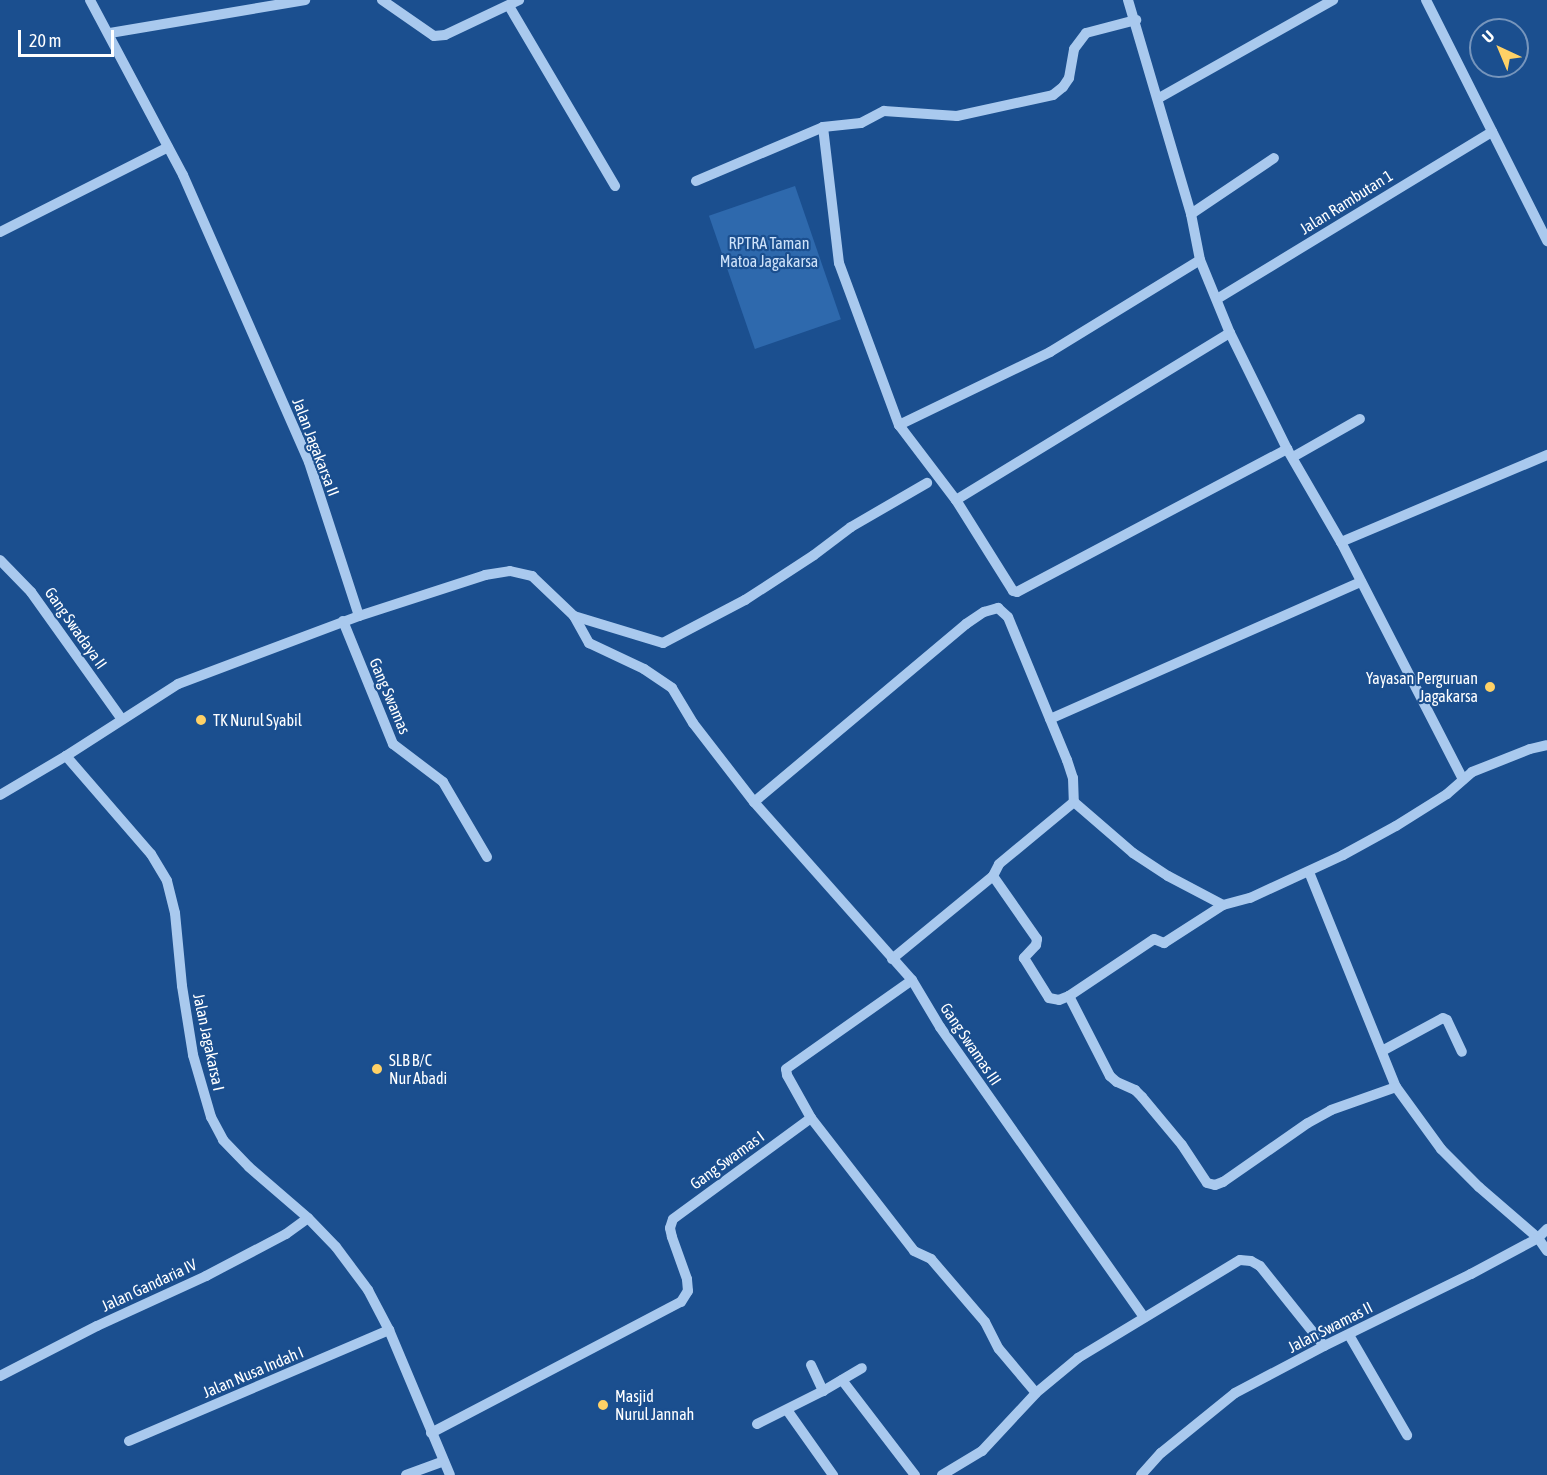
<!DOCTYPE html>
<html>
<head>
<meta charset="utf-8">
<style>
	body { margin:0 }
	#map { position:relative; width:1547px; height:1475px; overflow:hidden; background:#1b4f8f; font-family:"Asap Condensed",sans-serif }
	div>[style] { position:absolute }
	.green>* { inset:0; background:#2e69ad; transform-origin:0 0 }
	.minor>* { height:10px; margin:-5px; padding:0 5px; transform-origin:5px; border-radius:5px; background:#a9c9ee }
	.dots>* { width:16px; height:16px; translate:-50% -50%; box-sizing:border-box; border:3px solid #1b4f8f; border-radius:50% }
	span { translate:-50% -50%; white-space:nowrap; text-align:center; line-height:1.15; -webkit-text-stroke:4.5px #1b4f8f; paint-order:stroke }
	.street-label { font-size:16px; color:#fff }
	.park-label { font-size:16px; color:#cfe3fa }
	.poi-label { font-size:16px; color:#fff }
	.right { translate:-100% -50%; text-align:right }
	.left { translate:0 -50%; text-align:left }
	.north { position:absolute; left:1469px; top:18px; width:60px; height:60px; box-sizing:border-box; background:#1b4f8f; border:2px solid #7695bc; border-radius:50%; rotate:316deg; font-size:16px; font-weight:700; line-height:24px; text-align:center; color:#fff }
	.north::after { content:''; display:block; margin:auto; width:21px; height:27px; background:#ffd166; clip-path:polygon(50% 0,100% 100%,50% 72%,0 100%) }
	.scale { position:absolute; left:18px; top:30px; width:96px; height:27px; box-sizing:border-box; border:3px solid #fff; border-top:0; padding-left:8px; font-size:18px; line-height:21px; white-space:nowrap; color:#fff; -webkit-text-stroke:4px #1b4f8f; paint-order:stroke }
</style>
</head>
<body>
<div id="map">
	<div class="green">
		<i style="left:795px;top:186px;width:141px;height:91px;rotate:71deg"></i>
	</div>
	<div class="minor">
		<i style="left:382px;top:0;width:63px;rotate:34.7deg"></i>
		<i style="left:434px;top:36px;width:11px;rotate:-5deg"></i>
		<i style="left:445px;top:35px;width:82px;rotate:-25.3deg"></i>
		<i style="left:1128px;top:0;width:223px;rotate:73.6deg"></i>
		<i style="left:1191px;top:214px;width:47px;rotate:78.9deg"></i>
		<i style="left:1200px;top:260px;width:79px;rotate:67.7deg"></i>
		<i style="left:1230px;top:333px;width:129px;rotate:63.8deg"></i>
		<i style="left:1287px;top:449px;width:108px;rotate:59.9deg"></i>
		<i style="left:1341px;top:542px;width:267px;rotate:62.8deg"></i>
		<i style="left:1426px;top:0;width:270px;rotate:63.3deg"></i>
		<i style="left:509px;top:6px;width:209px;rotate:59.5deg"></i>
		<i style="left:110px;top:33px;width:198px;rotate:-9.6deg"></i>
		<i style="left:1159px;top:98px;width:200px;rotate:-29.4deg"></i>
		<i style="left:823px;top:127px;width:137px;rotate:83.3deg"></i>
		<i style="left:839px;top:263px;width:173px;rotate:69.7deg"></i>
		<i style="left:899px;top:425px;width:94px;rotate:52.8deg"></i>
		<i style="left:956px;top:500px;width:107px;rotate:57.9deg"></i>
		<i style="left:1013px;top:591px;width:4px;rotate:14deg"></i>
		<i style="left:1017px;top:592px;width:306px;rotate:-27.9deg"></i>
		<i style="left:696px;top:181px;width:138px;rotate:-23deg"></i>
		<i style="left:823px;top:127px;width:38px;rotate:-6deg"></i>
		<i style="left:861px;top:123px;width:26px;rotate:-28deg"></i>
		<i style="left:884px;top:111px;width:73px;rotate:3.9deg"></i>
		<i style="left:957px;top:116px;width:98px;rotate:-12.3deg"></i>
		<i style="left:1053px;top:95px;width:13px;rotate:-39deg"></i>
		<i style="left:1063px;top:87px;width:11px;rotate:-56deg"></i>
		<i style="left:1069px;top:78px;width:29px;rotate:-80deg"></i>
		<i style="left:1074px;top:49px;width:20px;rotate:-53deg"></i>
		<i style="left:1086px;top:33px;width:52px;rotate:-14.6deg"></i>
		<i style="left:1191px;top:214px;width:100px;rotate:-34deg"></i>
		<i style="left:0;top:232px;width:188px;rotate:-26.8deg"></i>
		<i style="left:1217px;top:299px;width:322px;rotate:-31.3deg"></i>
		<i style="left:899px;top:425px;width:168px;rotate:-25.8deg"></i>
		<i style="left:1050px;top:352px;width:176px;rotate:-31.5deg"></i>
		<i style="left:1293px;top:457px;width:77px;rotate:-29.6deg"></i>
		<i style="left:956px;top:500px;width:321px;rotate:-31.4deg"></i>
		<i style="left:1341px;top:542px;width:224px;rotate:-22.9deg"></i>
		<i style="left:0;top:560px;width:45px;rotate:45.9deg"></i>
		<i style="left:31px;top:592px;width:155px;rotate:54.5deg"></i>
		<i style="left:359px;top:616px;width:133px;rotate:-18deg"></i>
		<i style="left:485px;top:575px;width:25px;rotate:-9deg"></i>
		<i style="left:510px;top:571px;width:23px;rotate:13deg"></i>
		<i style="left:532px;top:576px;width:58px;rotate:43.6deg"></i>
		<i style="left:574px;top:616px;width:93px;rotate:16.9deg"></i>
		<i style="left:663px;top:643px;width:93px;rotate:-27.7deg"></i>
		<i style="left:745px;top:600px;width:82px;rotate:-33.1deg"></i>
		<i style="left:814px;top:555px;width:46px;rotate:-37.1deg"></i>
		<i style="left:851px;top:527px;width:88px;rotate:-30.1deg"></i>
		<i style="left:574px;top:616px;width:31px;rotate:61deg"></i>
		<i style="left:589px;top:643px;width:61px;rotate:25.3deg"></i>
		<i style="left:644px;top:669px;width:34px;rotate:34deg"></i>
		<i style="left:672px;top:688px;width:41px;rotate:59deg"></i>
		<i style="left:693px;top:723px;width:100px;rotate:52.3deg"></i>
		<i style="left:754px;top:802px;width:238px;rotate:48.4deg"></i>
		<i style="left:912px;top:980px;width:55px;rotate:59.2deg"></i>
		<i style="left:940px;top:1027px;width:355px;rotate:54.9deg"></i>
		<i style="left:343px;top:621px;width:133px;rotate:67.9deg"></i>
		<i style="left:393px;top:744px;width:63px;rotate:37.2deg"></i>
		<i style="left:443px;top:782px;width:87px;rotate:59.6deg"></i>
		<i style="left:1050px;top:719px;width:340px;rotate:-23.8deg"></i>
		<i style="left:66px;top:756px;width:133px;rotate:-32.7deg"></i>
		<i style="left:178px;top:684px;width:193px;rotate:-20.6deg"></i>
		<i style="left:359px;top:616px;width:162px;rotate:-108deg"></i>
		<i style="left:309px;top:462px;width:313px;rotate:-113.7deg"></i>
		<i style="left:183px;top:175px;width:198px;rotate:-118deg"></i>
		<i style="left:0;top:795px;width:77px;rotate:-30.6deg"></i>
		<i style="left:66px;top:756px;width:130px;rotate:49.1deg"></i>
		<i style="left:151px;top:854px;width:31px;rotate:59deg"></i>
		<i style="left:167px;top:881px;width:33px;rotate:76deg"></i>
		<i style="left:175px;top:913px;width:73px;rotate:84.5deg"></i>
		<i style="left:182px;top:986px;width:70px;rotate:80.9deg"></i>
		<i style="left:193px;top:1055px;width:65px;rotate:73.8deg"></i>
		<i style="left:211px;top:1117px;width:26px;rotate:62deg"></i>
		<i style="left:223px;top:1140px;width:37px;rotate:46deg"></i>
		<i style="left:249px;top:1167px;width:78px;rotate:40.8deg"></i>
		<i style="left:308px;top:1218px;width:40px;rotate:46deg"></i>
		<i style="left:336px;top:1247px;width:54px;rotate:53.3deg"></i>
		<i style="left:368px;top:1290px;width:45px;rotate:62.3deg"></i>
		<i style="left:389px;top:1330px;width:157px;rotate:67.2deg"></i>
		<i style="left:754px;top:802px;width:277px;rotate:-40deg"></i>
		<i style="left:966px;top:624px;width:22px;rotate:-34deg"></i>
		<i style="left:984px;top:612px;width:15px;rotate:-16deg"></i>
		<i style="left:998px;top:608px;width:13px;rotate:42deg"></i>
		<i style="left:1008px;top:617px;width:155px;rotate:67.6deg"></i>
		<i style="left:1067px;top:760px;width:19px;rotate:72deg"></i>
		<i style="left:1073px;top:778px;width:24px;rotate:88deg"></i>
		<i style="left:1074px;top:802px;width:78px;rotate:40.8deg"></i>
		<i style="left:1133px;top:853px;width:42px;rotate:33.3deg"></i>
		<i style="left:1168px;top:876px;width:62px;rotate:27.8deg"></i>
		<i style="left:1223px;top:905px;width:28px;rotate:-15deg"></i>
		<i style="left:1250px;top:898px;width:102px;rotate:-24.8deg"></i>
		<i style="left:1343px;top:855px;width:60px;rotate:-28.7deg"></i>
		<i style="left:1396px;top:826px;width:60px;rotate:-32.1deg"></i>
		<i style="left:1447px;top:794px;width:33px;rotate:-41deg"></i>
		<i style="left:1472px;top:772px;width:62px;rotate:-21.6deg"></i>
		<i style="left:1530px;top:749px;width:17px;rotate:-13deg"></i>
		<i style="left:1309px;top:872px;width:232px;rotate:68deg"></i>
		<i style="left:1396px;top:1087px;width:77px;rotate:54deg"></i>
		<i style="left:1441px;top:1149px;width:54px;rotate:45deg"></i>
		<i style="left:1479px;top:1187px;width:78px;rotate:40.8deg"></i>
		<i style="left:1538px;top:1238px;width:16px;rotate:55deg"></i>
		<i style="left:993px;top:876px;width:77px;rotate:55.1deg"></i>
		<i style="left:1037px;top:939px;width:6px;rotate:99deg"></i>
		<i style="left:1036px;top:945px;width:18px;rotate:133deg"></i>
		<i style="left:1024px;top:958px;width:47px;rotate:58deg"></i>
		<i style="left:1049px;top:998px;width:10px;rotate:11deg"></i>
		<i style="left:1059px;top:1000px;width:11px;rotate:-22deg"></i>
		<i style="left:1069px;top:996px;width:90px;rotate:62.9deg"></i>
		<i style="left:1110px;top:1076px;width:9px;rotate:41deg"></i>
		<i style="left:1117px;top:1082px;width:20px;rotate:24deg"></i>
		<i style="left:1135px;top:1090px;width:10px;rotate:45deg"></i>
		<i style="left:1142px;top:1097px;width:62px;rotate:50.2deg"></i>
		<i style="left:1182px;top:1145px;width:45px;rotate:56.7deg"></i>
		<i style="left:1207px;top:1183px;width:8px;rotate:14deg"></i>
		<i style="left:1215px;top:1185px;width:9px;rotate:-21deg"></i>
		<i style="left:1223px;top:1182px;width:103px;rotate:-34.8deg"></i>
		<i style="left:1308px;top:1123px;width:26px;rotate:-29deg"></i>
		<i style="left:1331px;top:1110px;width:69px;rotate:-19.5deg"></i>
		<i style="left:892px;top:959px;width:131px;rotate:-39.4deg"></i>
		<i style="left:993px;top:876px;width:13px;rotate:-63deg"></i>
		<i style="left:999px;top:864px;width:97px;rotate:-39.6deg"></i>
		<i style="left:1069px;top:996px;width:102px;rotate:-33.8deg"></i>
		<i style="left:1154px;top:939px;width:11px;rotate:22deg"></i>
		<i style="left:1164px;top:943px;width:70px;rotate:-32.8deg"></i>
		<i style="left:1382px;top:1051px;width:69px;rotate:-28.4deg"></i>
		<i style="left:1443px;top:1018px;width:4px;rotate:27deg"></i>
		<i style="left:1447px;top:1020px;width:35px;rotate:65deg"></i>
		<i style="left:811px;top:1118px;width:49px;rotate:-119.2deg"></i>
		<i style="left:787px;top:1075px;width:6px;rotate:-99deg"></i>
		<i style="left:786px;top:1069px;width:154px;rotate:-35.2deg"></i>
		<i style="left:1349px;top:1335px;width:116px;rotate:59.9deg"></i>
		<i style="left:811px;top:1365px;width:29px;rotate:65deg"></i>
		<i style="left:0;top:1376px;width:109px;rotate:-27.3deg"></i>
		<i style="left:97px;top:1326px;width:120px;rotate:-24.6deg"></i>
		<i style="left:206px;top:1276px;width:90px;rotate:-27.7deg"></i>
		<i style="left:286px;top:1234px;width:27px;rotate:-36deg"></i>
		<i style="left:842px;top:1380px;width:120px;rotate:52.5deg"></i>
		<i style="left:787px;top:1410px;width:80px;rotate:54.7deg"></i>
		<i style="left:757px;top:1424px;width:74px;rotate:-26.6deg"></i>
		<i style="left:823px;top:1391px;width:45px;rotate:-30.5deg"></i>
		<i style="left:431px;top:1433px;width:282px;rotate:-27.7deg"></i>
		<i style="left:681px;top:1302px;width:13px;rotate:-58deg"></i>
		<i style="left:688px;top:1291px;width:12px;rotate:-95deg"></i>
		<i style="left:687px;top:1279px;width:45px;rotate:-109.7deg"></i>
		<i style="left:672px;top:1237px;width:9px;rotate:-103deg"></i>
		<i style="left:670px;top:1228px;width:9px;rotate:-72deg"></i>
		<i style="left:673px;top:1219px;width:171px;rotate:-36.2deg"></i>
		<i style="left:811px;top:1118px;width:168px;rotate:52.2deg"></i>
		<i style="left:914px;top:1251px;width:19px;rotate:25deg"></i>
		<i style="left:931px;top:1259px;width:83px;rotate:49.4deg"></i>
		<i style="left:985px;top:1322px;width:30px;rotate:63deg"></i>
		<i style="left:999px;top:1349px;width:57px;rotate:49.9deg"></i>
		<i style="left:129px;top:1441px;width:283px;rotate:-23.1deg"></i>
		<i style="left:406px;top:1475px;width:40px;rotate:-20.2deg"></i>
		<i style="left:942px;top:1475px;width:47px;rotate:-31deg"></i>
		<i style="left:982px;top:1451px;width:79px;rotate:-47deg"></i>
		<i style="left:1036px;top:1393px;width:55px;rotate:-39.8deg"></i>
		<i style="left:1078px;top:1358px;width:189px;rotate:-31.2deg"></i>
		<i style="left:1240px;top:1260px;width:11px;rotate:5deg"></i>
		<i style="left:1251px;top:1261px;width:10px;rotate:29deg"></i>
		<i style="left:1260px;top:1266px;width:102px;rotate:51.3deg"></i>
		<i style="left:1141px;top:1475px;width:30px;rotate:-48deg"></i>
		<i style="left:1161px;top:1453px;width:95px;rotate:-39deg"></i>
		<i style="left:1235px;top:1393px;width:101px;rotate:-27.8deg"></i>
		<i style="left:1324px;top:1346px;width:164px;rotate:-26.1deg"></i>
		<i style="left:1471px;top:1274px;width:76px;rotate:-28.2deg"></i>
		<i style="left:1538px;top:1238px;width:13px;rotate:-45deg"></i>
	</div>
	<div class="dots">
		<i style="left:1490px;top:687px;background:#ffd166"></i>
		<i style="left:201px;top:720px;background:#ffd166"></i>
		<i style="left:377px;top:1069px;background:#ffd166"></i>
		<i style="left:603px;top:1405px;background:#ffd166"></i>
	</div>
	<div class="street-label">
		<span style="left:1346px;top:202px;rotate:-32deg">Jalan Rambutan 1</span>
		<span style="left:316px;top:447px;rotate:69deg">Jalan Jagakarsa II</span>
		<span style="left:76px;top:628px;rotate:55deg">Gang Swadaya II</span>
		<span style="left:390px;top:696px;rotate:67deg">Gang Swamas</span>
		<span style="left:209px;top:1042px;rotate:78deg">Jalan Jagakarsa I</span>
		<span style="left:971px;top:1044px;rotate:56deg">Gang Swamas III</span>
		<span style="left:727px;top:1160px;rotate:-36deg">Gang Swamas I</span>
		<span style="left:149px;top:1285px;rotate:-25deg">Jalan Gandaria IV</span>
		<span style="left:1330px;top:1327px;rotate:-27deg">Jalan Swamas II</span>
		<span style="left:253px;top:1372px;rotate:-23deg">Jalan Nusa Indah I</span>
	</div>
	<div class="park-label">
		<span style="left:769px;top:252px">RPTRA Taman<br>Matoa Jagakarsa</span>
	</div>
	<div class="poi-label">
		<span class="right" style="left:1478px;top:687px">Yayasan Perguruan<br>Jagakarsa</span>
		<span class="left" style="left:213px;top:720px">TK Nurul Syabil</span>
		<span class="left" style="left:389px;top:1069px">SLB B/C<br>Nur Abadi</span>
		<span class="left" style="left:615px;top:1405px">Masjid<br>Nurul Jannah</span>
	</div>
	<div class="north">U</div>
	<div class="scale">20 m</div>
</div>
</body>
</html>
